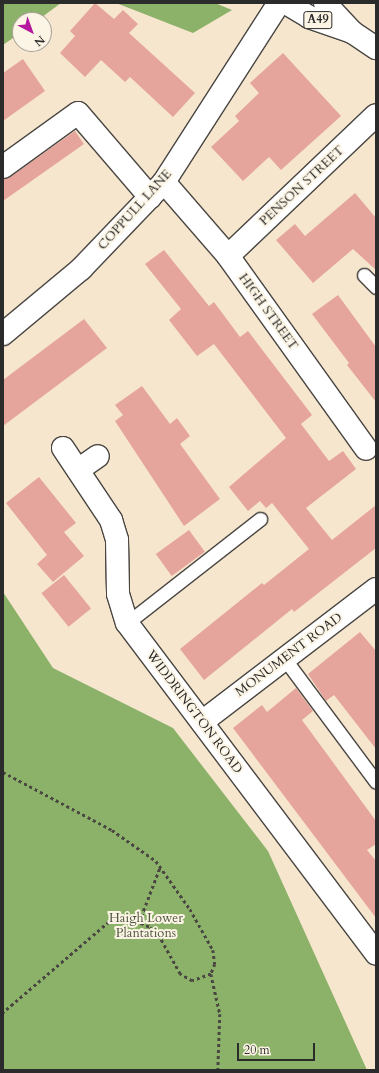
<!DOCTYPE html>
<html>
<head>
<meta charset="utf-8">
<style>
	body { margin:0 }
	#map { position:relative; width:379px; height:1073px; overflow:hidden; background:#f7e6ce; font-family:Cardo,serif }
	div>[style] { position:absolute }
	.forest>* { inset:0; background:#8bb268 }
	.building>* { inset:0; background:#e5a59c; transform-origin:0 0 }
	.path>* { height:2.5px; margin-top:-1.25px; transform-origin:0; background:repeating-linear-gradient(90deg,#4a4743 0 3px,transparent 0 6px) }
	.roads { filter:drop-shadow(1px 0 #4a4743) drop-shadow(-1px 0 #4a4743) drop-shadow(0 1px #4a4743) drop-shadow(0 -1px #4a4743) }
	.lane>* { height:13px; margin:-6.5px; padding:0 6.5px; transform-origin:6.5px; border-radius:6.5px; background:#fff }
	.street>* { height:22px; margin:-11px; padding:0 11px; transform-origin:11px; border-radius:11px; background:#fff }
	.highway>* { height:22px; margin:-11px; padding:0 11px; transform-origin:11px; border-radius:11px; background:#fff }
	span { translate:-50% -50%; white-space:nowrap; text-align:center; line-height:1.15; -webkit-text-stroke:4px #fcf5e5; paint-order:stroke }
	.shield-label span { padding:1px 3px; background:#fcf5e5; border:1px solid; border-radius:3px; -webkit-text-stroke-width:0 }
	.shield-label { font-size:12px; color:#2b2b2b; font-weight:700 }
	.street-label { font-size:13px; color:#2b2b2b }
	.park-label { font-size:13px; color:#4c543e }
	.frame { position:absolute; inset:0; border:4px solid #2b2b2b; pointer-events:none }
	.north { position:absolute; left:12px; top:12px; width:40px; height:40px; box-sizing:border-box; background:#fcf5e5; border:1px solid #a8a49b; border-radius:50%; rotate:139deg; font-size:11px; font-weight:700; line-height:16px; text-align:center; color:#2b2b2b }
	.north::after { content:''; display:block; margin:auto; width:14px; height:18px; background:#b5179e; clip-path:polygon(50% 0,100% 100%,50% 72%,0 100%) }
	.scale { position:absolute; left:237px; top:1043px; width:78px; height:18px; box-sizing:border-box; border:2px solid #2b2b2b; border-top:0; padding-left:5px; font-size:12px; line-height:14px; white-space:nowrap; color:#2b2b2b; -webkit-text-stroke:3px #fcf5e5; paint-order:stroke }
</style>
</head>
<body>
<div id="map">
	<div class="forest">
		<i style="clip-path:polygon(3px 3px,61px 3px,38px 20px,20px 20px,20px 33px,3px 45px)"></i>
		<i style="clip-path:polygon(116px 3px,215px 3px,232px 10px,193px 33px)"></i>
		<i style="clip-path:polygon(3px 592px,53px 668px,173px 728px,268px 851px,367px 1070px,3px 1070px)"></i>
	</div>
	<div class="building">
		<i style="clip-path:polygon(95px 3px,114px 19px,123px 10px,138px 24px,129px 33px,195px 93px,173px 117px,130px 77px,125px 82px,101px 60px,85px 77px,60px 53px,75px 36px,70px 31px)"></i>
		<i style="clip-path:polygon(283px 53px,341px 116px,281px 170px,269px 157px,243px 181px,211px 147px,239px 121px,235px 116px,259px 93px,250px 83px)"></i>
		<i style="clip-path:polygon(23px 59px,45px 91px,3px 121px,3px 73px)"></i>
		<i style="clip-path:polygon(75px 131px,84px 144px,3px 201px,3px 179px,10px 177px)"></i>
		<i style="clip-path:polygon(355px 193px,376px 218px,376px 270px,353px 249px,313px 283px,276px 240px,295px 224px,305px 236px)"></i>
		<i style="clip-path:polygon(164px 250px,209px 306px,214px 302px,240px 337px,248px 331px,312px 415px,301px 424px,329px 461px,343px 451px,356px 469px,306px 508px,332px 540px,376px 505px,376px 548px,294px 612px,292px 609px,204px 680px,180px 649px,262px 583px,264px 585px,309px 549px,272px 503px,266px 508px,260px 501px,248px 511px,229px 487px,286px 438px,214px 344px,197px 356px,169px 320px,181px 309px,145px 264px)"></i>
		<i style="clip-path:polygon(338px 295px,376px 347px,376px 402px,347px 365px,349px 363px,312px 314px)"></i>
		<i style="clip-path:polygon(84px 319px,107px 348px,3px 426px,3px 380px)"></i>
		<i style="clip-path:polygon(142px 386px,170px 424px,177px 418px,190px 436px,180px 444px,220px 499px,184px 526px,115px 421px,123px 415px,115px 405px)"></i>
		<i style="clip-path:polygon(39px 477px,76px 523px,64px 532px,84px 556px,53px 582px,37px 564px,47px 555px,6px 503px)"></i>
		<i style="left:189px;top:530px;width:27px;height:41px;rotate:54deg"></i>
		<i style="left:64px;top:575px;width:43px;height:29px;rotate:51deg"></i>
		<i style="clip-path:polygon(360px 632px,376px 651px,376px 749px,334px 695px,326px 701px,308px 674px)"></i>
		<i style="clip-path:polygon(296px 688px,313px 711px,302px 720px,376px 821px,376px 844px,367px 850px,376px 861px,376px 918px,233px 728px,262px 705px,267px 712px)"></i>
	</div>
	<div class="path">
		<i style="left:3px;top:772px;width:123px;rotate:28deg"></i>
		<i style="left:112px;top:830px;width:54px;rotate:35.2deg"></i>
		<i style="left:156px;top:861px;width:59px;rotate:54.7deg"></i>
		<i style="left:190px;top:909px;width:47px;rotate:60.7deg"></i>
		<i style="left:213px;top:950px;width:14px;rotate:82deg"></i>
		<i style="left:215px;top:964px;width:11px;rotate:112deg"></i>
		<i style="left:211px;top:974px;width:20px;rotate:160deg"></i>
		<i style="left:192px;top:981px;width:14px;rotate:-150deg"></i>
		<i style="left:180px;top:974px;width:41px;rotate:-119.1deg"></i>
		<i style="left:160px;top:938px;width:16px;rotate:-135deg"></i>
		<i style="left:149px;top:927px;width:17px;rotate:-156deg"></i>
		<i style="left:133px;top:920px;width:24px;rotate:175deg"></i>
		<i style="left:109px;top:922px;width:140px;rotate:139.4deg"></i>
		<i style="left:139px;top:922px;width:59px;rotate:-69.1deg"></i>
		<i style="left:211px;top:974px;width:41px;rotate:77.3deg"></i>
		<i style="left:220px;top:1014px;width:56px;rotate:92deg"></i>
	</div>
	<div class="roads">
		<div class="lane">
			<i style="left:364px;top:275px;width:17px;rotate:45deg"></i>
			<i style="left:127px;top:623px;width:169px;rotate:-38deg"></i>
			<i style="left:284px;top:658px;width:154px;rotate:53.4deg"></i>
		</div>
		<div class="street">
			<i style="left:3px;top:167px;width:92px;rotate:-35.8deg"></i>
			<i style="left:78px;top:113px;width:111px;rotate:49.4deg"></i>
			<i style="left:164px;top:182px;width:98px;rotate:49.1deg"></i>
			<i style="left:228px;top:256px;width:237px;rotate:54.4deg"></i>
			<i style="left:228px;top:256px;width:204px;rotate:-43.6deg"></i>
			<i style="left:3px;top:334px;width:102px;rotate:-39.8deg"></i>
			<i style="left:81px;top:269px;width:120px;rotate:-46.3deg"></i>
			<i style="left:164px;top:182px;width:213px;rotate:-57.3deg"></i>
			<i style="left:63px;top:448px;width:87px;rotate:56.3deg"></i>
			<i style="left:111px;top:520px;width:21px;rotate:73deg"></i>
			<i style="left:117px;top:540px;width:54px;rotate:88.9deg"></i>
			<i style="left:118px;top:594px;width:30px;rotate:73deg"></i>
			<i style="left:127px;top:623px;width:414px;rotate:53deg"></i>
			<i style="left:78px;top:470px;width:24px;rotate:-35deg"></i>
			<i style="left:202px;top:722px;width:219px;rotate:-37.4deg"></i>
		</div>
		<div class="highway">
			<i style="left:286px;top:3px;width:27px;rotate:31deg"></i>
			<i style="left:309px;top:17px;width:46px;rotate:19.2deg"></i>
			<i style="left:325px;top:3px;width:40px;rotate:47deg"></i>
			<i style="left:352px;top:32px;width:29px;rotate:34deg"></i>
		</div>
	</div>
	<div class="shield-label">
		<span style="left:318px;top:20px">A49</span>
	</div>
	<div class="street-label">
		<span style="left:302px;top:186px;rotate:-43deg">PENSON STREET</span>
		<span style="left:135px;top:210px;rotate:-48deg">COPPULL LANE</span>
		<span style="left:268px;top:312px;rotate:54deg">HIGH STREET</span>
		<span style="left:289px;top:655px;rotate:-37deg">MONUMENT ROAD</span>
		<span style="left:194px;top:712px;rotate:53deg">WIDDRINGTON ROAD</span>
	</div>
	<div class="park-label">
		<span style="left:146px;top:926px">Haigh Lower<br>Plantations</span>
	</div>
	<div class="frame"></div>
	<div class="north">N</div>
	<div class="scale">20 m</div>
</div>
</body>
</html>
